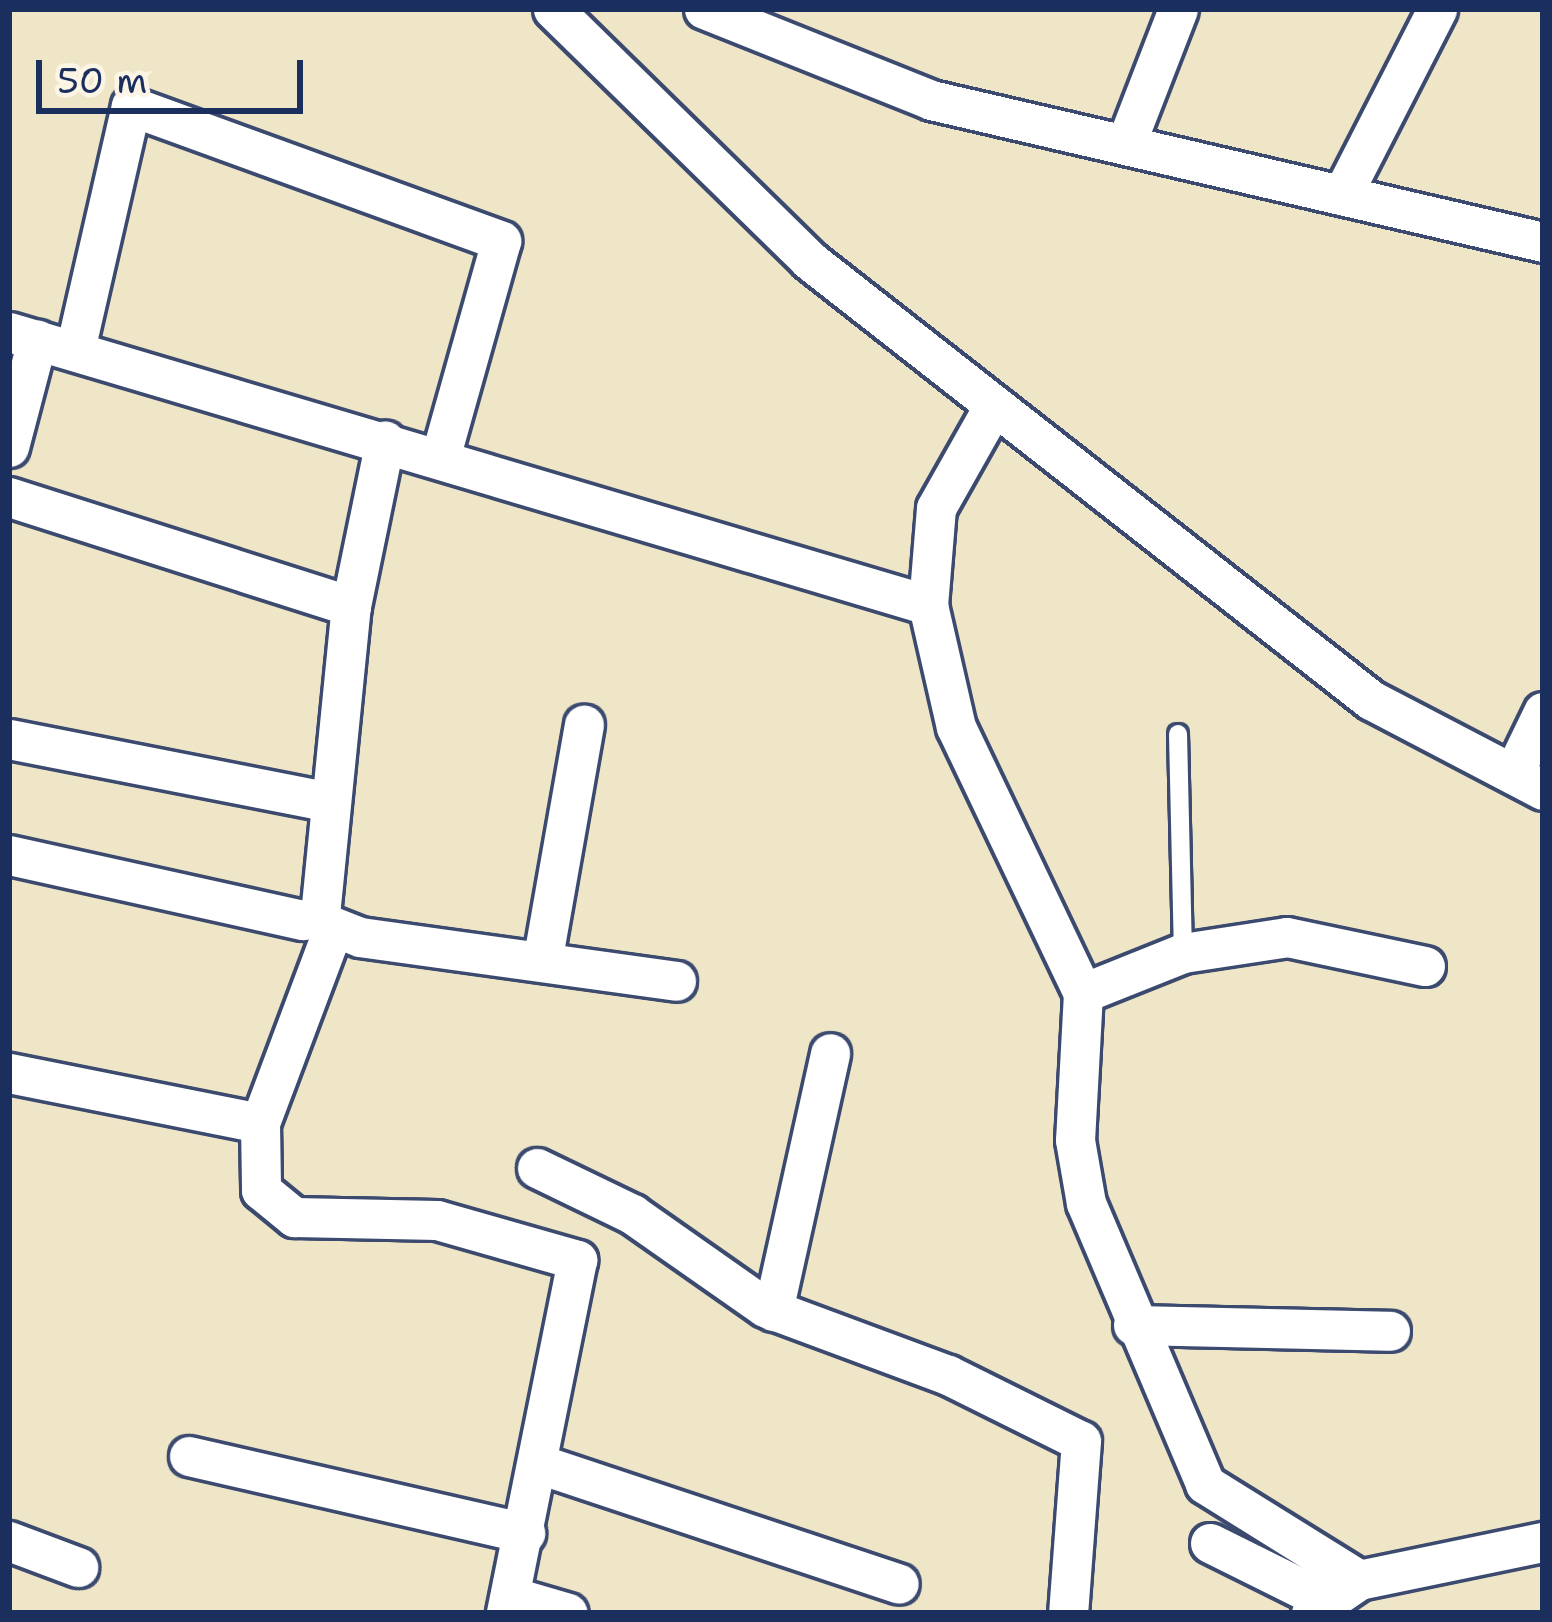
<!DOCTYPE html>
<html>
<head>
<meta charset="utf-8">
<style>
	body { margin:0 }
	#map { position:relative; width:1552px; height:1622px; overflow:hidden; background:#efe5c7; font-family:"Shantell Sans",sans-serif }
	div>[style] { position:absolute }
	.roads { filter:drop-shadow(3px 0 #3b4a6e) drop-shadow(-3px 0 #3b4a6e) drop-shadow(0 3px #3b4a6e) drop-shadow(0 -3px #3b4a6e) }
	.service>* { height:18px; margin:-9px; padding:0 9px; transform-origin:9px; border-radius:9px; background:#fff }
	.minor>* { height:39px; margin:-19.5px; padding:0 19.5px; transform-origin:19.5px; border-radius:19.5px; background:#fff }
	span { translate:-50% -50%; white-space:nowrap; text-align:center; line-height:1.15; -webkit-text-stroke:10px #fcf5e5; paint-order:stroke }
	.frame { position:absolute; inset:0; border:12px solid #1b2f5e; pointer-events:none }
	.scale { position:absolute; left:36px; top:60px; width:267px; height:54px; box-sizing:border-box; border:6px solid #1b2f5e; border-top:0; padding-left:15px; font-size:36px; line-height:42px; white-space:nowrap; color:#1b2f5e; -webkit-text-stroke:9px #fcf5e5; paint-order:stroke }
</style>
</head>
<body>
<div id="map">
	<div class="roads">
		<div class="service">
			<i style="left:1178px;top:734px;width:219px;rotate:88.7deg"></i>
		</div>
		<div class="minor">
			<i style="left:553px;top:9px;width:359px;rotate:44.4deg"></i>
			<i style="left:809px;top:260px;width:714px;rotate:38.06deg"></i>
			<i style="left:1371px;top:700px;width:194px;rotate:27.6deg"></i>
			<i style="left:704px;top:9px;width:245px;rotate:21.8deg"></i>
			<i style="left:931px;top:100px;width:628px;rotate:13.06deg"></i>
			<i style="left:1128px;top:138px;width:138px;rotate:-68.8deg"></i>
			<i style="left:1342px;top:195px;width:209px;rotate:-62.9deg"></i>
			<i style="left:9px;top:332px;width:959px;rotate:16.54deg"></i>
			<i style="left:75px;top:350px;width:250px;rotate:-77.1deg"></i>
			<i style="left:131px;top:106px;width:394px;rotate:20deg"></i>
			<i style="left:501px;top:241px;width:222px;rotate:105.7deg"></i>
			<i style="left:994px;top:405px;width:118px;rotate:119.4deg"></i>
			<i style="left:936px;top:508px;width:97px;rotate:94.7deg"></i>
			<i style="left:928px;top:605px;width:125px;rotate:77.1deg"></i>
			<i style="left:956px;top:727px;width:295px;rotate:64.5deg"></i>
			<i style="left:1083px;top:993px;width:147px;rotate:93.1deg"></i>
			<i style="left:1075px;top:1140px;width:64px;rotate:80.1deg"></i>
			<i style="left:1086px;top:1203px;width:305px;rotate:67deg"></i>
			<i style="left:1205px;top:1484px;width:181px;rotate:31.9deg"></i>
			<i style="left:9px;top:447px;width:111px;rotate:-75.3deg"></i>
			<i style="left:9px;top:497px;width:359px;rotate:17.7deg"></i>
			<i style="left:9px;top:739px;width:328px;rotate:11.1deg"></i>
			<i style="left:1513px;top:774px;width:69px;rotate:-64.2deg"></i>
			<i style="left:9px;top:855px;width:301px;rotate:12.5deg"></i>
			<i style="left:303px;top:920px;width:18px;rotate:-16deg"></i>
			<i style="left:320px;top:915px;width:311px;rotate:-84.3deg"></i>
			<i style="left:351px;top:606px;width:169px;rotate:-78.4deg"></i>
			<i style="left:314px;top:919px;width:49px;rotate:21.4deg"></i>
			<i style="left:360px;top:937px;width:319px;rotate:7.9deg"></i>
			<i style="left:543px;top:957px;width:236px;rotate:-80deg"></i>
			<i style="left:1083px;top:993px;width:108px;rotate:-21.8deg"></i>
			<i style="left:1183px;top:953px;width:105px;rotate:-8.7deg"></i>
			<i style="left:1287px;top:937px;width:141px;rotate:11.9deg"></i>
			<i style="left:9px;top:1073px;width:256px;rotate:11.3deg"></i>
			<i style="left:260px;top:1123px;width:205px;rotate:-69.4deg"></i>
			<i style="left:260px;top:1123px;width:67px;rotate:89.1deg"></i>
			<i style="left:261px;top:1190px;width:43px;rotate:39.3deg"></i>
			<i style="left:294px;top:1217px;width:143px;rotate:1.2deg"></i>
			<i style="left:437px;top:1220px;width:146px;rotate:15.9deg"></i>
			<i style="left:577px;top:1260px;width:360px;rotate:101.4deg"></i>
			<i style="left:537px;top:1168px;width:106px;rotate:25.8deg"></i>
			<i style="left:632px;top:1214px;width:162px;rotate:35deg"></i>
			<i style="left:765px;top:1307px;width:195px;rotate:20.4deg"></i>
			<i style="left:948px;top:1375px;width:148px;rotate:26.4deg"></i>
			<i style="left:1081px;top:1441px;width:172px;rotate:94.3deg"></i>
			<i style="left:773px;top:1311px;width:264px;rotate:-77.5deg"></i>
			<i style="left:1133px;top:1325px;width:257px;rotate:1.3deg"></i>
			<i style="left:189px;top:1456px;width:345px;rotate:12.9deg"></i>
			<i style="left:539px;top:1464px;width:379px;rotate:18.4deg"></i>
			<i style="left:9px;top:1541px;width:74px;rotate:20.6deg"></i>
			<i style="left:1210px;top:1543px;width:128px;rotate:26.4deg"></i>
			<i style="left:510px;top:1596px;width:60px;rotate:16.3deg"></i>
			<i style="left:1311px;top:1613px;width:58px;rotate:-34.5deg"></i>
			<i style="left:1359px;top:1580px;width:188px;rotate:-11.7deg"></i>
		</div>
	</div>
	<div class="frame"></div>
	<div class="scale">50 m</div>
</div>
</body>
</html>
